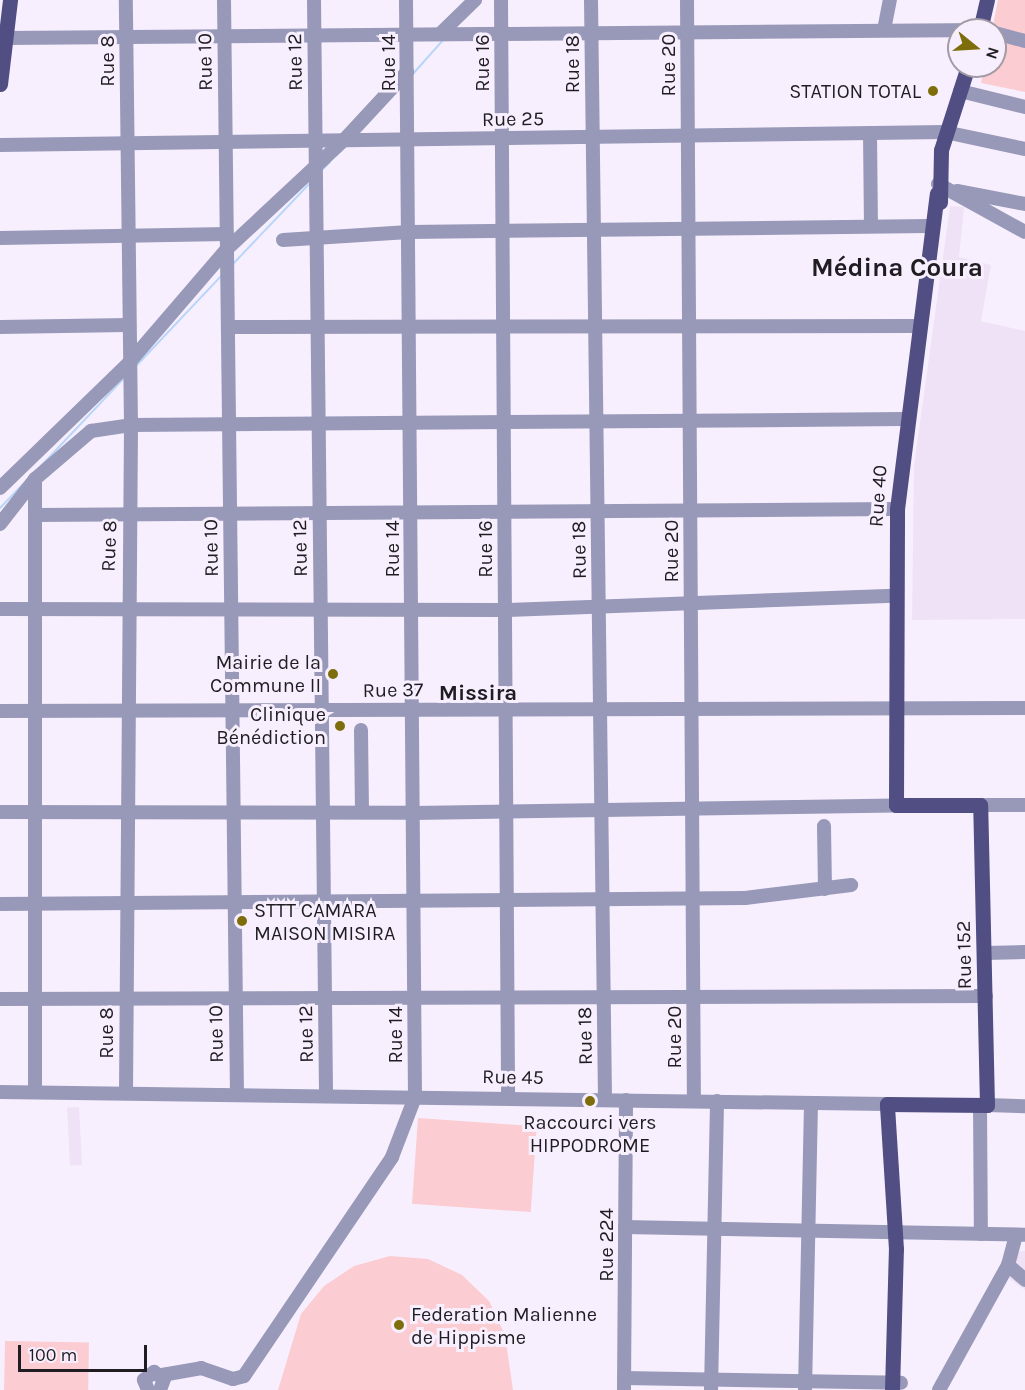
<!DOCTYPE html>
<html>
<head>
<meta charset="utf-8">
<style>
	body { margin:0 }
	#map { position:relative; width:1025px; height:1390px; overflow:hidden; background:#f8effe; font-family:Karla,sans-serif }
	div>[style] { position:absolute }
	.built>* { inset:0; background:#efe2f7; transform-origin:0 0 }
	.green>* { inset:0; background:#fbccd1; transform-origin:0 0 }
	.stream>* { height:2px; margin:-1px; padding:0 1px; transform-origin:1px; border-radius:1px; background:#b8d5fa }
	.minor>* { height:14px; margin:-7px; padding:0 7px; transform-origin:7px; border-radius:7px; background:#9899b8 }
	.major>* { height:15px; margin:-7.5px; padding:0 7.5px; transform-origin:7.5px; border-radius:7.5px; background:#504e83 }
	.dots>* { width:16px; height:16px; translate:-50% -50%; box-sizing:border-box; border:3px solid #f8effe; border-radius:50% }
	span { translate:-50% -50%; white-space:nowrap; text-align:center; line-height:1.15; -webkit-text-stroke:6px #f8effe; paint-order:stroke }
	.street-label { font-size:20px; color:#201d22 }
	.poi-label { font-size:20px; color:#201d22 }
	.right { translate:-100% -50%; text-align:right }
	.left { translate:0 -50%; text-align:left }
	.quarter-label { font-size:22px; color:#201d22; font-weight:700 }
	.district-label { font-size:26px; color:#201d22; font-weight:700 }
	.north { position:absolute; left:947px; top:18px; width:60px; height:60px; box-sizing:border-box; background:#f8effe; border:2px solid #a29ba6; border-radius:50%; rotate:108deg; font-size:16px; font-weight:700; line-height:24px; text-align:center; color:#201d22 }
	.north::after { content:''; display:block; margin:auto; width:21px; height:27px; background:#7e6e0b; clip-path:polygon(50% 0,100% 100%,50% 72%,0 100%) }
	.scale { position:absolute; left:18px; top:1345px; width:129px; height:27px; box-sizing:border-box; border:3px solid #201d22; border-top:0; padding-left:8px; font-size:18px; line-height:21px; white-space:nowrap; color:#201d22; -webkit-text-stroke:4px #f8effe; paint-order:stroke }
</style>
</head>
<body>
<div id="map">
	<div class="built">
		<i style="clip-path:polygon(950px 206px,964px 207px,959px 257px,991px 265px,981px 321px,1025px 331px,1025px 619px,912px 620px,914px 466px)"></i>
		<i style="left:79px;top:1107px;width:58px;height:12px;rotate:87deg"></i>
		<i style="clip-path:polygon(1025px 1251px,1025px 1290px,1008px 1278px,1012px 1252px)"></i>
	</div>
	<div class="green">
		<i style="clip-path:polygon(998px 0,1025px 0,1025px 92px,981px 83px,985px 66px,995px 66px,992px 30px)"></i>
		<i style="left:418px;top:1118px;width:119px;height:86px;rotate:4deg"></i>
		<i style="clip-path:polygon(390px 1256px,428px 1259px,462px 1275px,489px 1301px,505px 1335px,513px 1390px,278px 1390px,301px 1314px,324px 1286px,354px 1266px)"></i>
		<i style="left:5px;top:1341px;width:84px;height:49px;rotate:1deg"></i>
	</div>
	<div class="stream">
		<i style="left:412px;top:75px;width:48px;rotate:-48.4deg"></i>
		<i style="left:321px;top:171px;width:13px;rotate:-45deg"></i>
		<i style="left:232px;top:265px;width:115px;rotate:-46.4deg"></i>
		<i style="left:137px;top:365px;width:124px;rotate:-46.6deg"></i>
		<i style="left:40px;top:467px;width:124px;rotate:-46.6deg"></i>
		<i style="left:0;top:508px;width:33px;rotate:-46deg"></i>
	</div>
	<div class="minor">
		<i style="left:224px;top:0;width:1095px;rotate:89.32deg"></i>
		<i style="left:314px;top:0;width:1096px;rotate:89.37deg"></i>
		<i style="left:501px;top:0;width:1098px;rotate:89.63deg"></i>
		<i style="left:591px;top:0;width:1099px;rotate:89.27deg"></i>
		<i style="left:687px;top:0;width:1101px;rotate:89.64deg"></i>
		<i style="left:884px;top:30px;width:31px;rotate:-79deg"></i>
		<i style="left:995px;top:33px;width:31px;rotate:15deg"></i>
		<i style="left:440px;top:34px;width:49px;rotate:-44.2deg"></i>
		<i style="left:6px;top:38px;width:976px;rotate:-0.47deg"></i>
		<i style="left:960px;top:91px;width:67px;rotate:13.8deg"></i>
		<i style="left:870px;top:133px;width:93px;rotate:89.4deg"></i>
		<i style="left:0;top:145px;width:945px;rotate:-0.79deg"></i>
		<i style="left:945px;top:132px;width:82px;rotate:12deg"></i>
		<i style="left:938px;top:184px;width:99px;rotate:28.9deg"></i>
		<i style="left:957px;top:191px;width:69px;rotate:10.8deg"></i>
		<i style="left:0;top:238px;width:227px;rotate:-1deg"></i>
		<i style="left:283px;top:240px;width:126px;rotate:-3.6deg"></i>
		<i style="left:409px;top:232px;width:520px;rotate:-0.66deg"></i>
		<i style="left:0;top:327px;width:128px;rotate:-0.9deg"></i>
		<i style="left:228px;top:327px;width:689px;rotate:-0.08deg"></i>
		<i style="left:0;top:488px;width:178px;rotate:-44.1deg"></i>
		<i style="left:128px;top:364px;width:152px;rotate:-49.3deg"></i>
		<i style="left:227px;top:249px;width:160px;rotate:-43deg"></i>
		<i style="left:344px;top:140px;width:93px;rotate:-47.2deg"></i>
		<i style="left:36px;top:515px;width:861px;rotate:-0.4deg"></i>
		<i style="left:0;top:524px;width:57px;rotate:-52.1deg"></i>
		<i style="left:35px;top:479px;width:74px;rotate:-40.6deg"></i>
		<i style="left:91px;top:431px;width:40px;rotate:-8.5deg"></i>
		<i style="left:131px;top:425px;width:774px;rotate:-0.44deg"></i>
		<i style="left:0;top:609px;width:505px;rotate:0.11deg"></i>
		<i style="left:505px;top:610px;width:389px;rotate:-2.1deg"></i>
		<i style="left:0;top:711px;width:1025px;rotate:-0.17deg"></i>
		<i style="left:361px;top:730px;width:81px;rotate:89.3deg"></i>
		<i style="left:980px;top:805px;width:45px"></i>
		<i style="left:0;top:812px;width:413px;rotate:0.1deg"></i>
		<i style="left:413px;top:813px;width:483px;rotate:-0.9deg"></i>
		<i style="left:824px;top:826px;width:63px;rotate:89.1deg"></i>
		<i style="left:0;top:904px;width:745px;rotate:-0.46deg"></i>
		<i style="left:745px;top:898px;width:107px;rotate:-7deg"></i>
		<i style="left:985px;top:953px;width:40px;rotate:-1.4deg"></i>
		<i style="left:0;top:999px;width:986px;rotate:-0.17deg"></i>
		<i style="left:0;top:1092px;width:887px;rotate:0.78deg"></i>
		<i style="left:35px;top:1092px;width:613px;rotate:-90deg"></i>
		<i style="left:126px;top:1093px;width:668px;rotate:-89.57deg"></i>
		<i style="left:131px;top:425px;width:425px;rotate:-90.7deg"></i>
		<i style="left:980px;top:1105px;width:129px;rotate:89.6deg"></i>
		<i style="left:987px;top:1105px;width:38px;rotate:2deg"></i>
		<i style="left:625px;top:1227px;width:400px;rotate:1.1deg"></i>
		<i style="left:1008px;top:1265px;width:23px;rotate:41deg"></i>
		<i style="left:162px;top:1375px;width:40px;rotate:-10deg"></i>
		<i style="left:201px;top:1368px;width:34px;rotate:19deg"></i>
		<i style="left:233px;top:1379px;width:11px;rotate:-15deg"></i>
		<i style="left:244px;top:1376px;width:264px;rotate:-55.9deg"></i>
		<i style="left:392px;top:1157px;width:64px;rotate:-69deg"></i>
		<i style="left:415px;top:1097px;width:1097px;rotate:-90.47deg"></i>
		<i style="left:624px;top:1378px;width:277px;rotate:1deg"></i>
		<i style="left:148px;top:1390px;width:11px;rotate:-112deg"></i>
		<i style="left:144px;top:1380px;width:13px;rotate:-39deg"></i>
		<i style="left:154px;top:1372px;width:12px;rotate:35deg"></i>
		<i style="left:164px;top:1379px;width:12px;rotate:110deg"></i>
		<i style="left:624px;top:1390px;width:290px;rotate:-89.6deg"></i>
		<i style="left:711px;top:1390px;width:289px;rotate:-88.8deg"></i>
		<i style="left:805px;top:1390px;width:287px;rotate:-88.8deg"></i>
		<i style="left:939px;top:1390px;width:143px;rotate:-61.1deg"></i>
		<i style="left:1008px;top:1265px;width:31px;rotate:-75deg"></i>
	</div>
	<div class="major">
		<i style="left:980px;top:30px;width:31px;rotate:-77deg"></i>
		<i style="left:0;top:84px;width:85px;rotate:-83.2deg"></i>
		<i style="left:940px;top:202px;width:52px;rotate:-88.9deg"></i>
		<i style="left:941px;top:150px;width:88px;rotate:-72.2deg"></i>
		<i style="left:892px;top:1390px;width:141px;rotate:-88.4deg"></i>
		<i style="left:896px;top:1249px;width:145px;rotate:-93.6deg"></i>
		<i style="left:887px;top:1104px;width:100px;rotate:0.6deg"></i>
		<i style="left:987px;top:1105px;width:300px;rotate:-91.3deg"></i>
		<i style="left:980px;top:805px;width:84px;rotate:180deg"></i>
		<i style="left:896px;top:805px;width:296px;rotate:-89.8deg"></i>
		<i style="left:897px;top:509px;width:318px;rotate:-82.8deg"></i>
	</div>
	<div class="dots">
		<i style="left:933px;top:91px;background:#7e6e0b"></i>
		<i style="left:333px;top:674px;background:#7e6e0b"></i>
		<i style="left:340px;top:726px;background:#7e6e0b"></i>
		<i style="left:242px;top:921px;background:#7e6e0b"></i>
		<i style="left:590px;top:1101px;background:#7e6e0b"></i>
		<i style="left:399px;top:1325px;background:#7e6e0b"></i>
	</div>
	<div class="street-label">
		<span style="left:107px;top:61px;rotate:-90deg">Rue 8</span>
		<span style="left:205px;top:62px;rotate:-91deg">Rue 10</span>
		<span style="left:295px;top:62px;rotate:-91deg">Rue 12</span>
		<span style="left:388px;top:63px;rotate:-90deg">Rue 14</span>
		<span style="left:482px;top:63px;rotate:-90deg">Rue 16</span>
		<span style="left:572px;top:64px;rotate:-90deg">Rue 18</span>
		<span style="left:668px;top:65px;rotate:-90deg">Rue 20</span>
		<span style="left:513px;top:119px;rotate:-1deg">Rue 25</span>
		<span style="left:878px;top:496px;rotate:-86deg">Rue 40</span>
		<span style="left:109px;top:546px;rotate:-88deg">Rue 8</span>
		<span style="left:211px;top:548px;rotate:-91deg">Rue 10</span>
		<span style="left:300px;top:548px;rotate:-91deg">Rue 12</span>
		<span style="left:392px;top:549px;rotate:-90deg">Rue 14</span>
		<span style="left:485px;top:549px;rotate:-90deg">Rue 16</span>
		<span style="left:579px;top:550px;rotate:-91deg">Rue 18</span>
		<span style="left:671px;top:551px;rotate:-90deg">Rue 20</span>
		<span style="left:393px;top:690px;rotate:-1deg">Rue 37</span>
		<span style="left:964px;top:955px;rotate:-91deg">Rue 152</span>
		<span style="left:106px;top:1033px;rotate:-90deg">Rue 8</span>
		<span style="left:216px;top:1034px;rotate:-91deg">Rue 10</span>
		<span style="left:306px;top:1034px;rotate:-91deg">Rue 12</span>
		<span style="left:395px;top:1035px;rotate:-90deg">Rue 14</span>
		<span style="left:585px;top:1036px;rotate:-91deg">Rue 18</span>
		<span style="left:674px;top:1037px;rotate:-90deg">Rue 20</span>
		<span style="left:513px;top:1077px;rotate:1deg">Rue 45</span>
		<span style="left:606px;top:1245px;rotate:-90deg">Rue 224</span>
	</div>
	<div class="poi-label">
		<span class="right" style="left:921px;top:91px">STATION TOTAL</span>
		<span class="right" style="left:321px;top:674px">Mairie de la<br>Commune II</span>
		<span class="right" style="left:326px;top:726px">Clinique<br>Bénédiction</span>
		<span class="left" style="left:254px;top:922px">STTT CAMARA<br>MAISON MISIRA</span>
		<span style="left:590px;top:1134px">Raccourci vers<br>HIPPODROME</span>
		<span class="left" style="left:411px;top:1326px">Federation Malienne<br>de Hippisme</span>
	</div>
	<div class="quarter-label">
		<span style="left:478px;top:694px">Missira</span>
	</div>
	<div class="district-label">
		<span style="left:897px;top:268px">Médina Coura</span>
	</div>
	<div class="north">N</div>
	<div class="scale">100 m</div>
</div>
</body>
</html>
